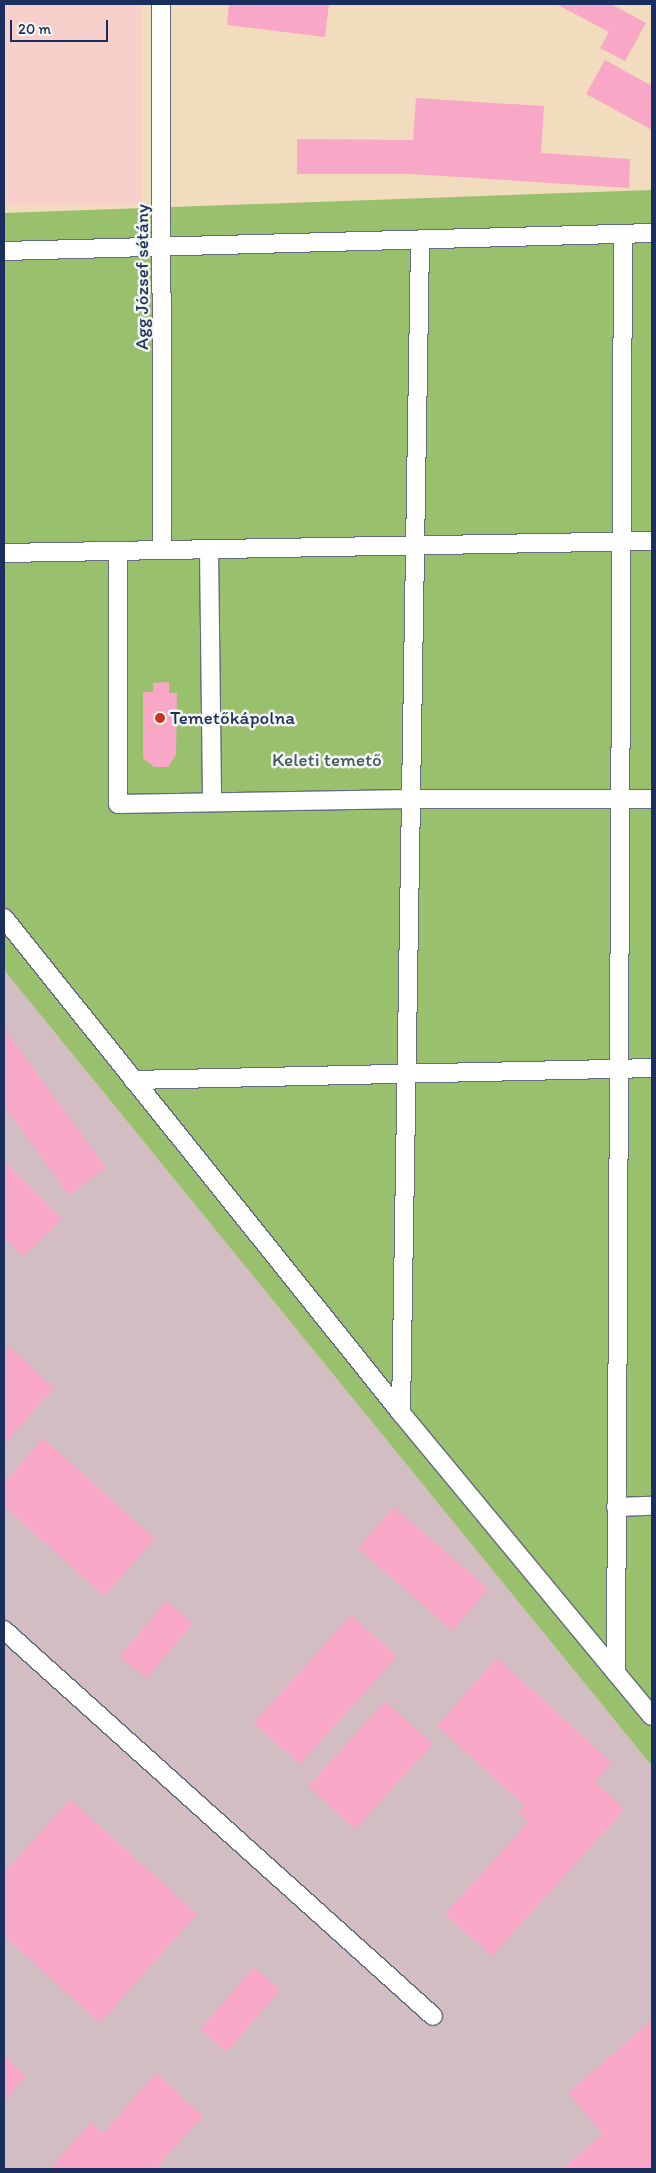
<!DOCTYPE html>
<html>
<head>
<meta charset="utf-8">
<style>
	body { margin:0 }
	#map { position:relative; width:656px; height:2173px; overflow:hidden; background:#f1dcbd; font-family:Itim,sans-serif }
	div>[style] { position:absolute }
	.built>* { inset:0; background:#f7d0cb; transform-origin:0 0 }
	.industrial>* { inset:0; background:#d2bec2 }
	.green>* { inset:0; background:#99c06c }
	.building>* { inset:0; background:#f8a7c7; transform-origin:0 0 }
	.roads { filter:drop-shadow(1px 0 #666c7f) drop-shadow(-1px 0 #666c7f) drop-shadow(0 1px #666c7f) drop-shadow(0 -1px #666c7f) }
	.lane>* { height:18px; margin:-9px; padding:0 9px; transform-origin:9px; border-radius:9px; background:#fff }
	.dots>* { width:14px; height:14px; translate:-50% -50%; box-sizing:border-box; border:2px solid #f6f6f2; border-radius:50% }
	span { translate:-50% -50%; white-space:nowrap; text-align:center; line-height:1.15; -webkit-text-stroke:5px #f6f6f2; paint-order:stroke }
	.street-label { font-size:19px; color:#1b2f5e }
	.poi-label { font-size:19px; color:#1b2f5e }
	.left { translate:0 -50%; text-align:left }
	.park-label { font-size:19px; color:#415a62 }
	.frame { position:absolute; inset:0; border:5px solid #1b2f5e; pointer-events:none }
	.scale { position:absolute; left:10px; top:20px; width:98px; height:22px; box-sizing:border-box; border:2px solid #1b2f5e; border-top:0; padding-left:6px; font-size:15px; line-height:18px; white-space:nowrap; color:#1b2f5e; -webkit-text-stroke:4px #f6f6f2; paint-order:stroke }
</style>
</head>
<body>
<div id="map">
	<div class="built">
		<i style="left:4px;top:4px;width:138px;height:201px"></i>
	</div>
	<div class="industrial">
		<i style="clip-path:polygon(4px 970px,652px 1766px,652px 2169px,4px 2169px)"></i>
	</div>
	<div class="green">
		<i style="clip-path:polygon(652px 190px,652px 1766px,4px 970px,4px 213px)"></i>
	</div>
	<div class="building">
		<i style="clip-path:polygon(229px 4px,329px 4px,325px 37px,227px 25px)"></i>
		<i style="clip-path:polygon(556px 4px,611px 4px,646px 23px,625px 61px,600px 48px,609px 32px)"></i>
		<i style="clip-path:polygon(605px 60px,652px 86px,652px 130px,586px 94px)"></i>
		<i style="clip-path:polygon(416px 98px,544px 106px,541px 153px,630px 159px,629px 188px,411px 174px,297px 174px,297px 139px,413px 140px)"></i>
		<i style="clip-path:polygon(169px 682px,169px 693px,177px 693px,176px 755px,168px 767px,154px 767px,143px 758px,143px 692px,153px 692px,153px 683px)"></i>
		<i style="clip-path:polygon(4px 1028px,106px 1168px,69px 1195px,4px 1106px)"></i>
		<i style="clip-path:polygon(4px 1161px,62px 1219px,23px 1257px,4px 1238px)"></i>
		<i style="clip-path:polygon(10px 1347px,54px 1388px,4px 1444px,4px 1354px)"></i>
		<i style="clip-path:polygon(43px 1438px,155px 1539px,104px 1596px,4px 1506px,4px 1482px)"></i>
		<i style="left:394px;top:1507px;width:125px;height:55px;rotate:41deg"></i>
		<i style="left:166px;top:1601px;width:35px;height:72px;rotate:40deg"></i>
		<i style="left:351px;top:1615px;width:62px;height:145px;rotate:42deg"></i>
		<i style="clip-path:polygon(497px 1658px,612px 1763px,595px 1782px,625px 1809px,492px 1956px,445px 1914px,528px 1822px,518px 1813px,525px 1806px,437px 1726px)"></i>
		<i style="left:385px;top:1701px;width:64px;height:115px;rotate:42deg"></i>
		<i style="clip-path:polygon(70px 1799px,197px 1914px,100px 2023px,4px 1936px,4px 1873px)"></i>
		<i style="left:254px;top:1967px;width:35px;height:82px;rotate:41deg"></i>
		<i style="clip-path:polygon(652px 2020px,652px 2169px,562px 2169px,603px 2134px,568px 2093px)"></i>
		<i style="clip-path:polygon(4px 2056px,26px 2076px,4px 2101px)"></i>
		<i style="clip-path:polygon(156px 2073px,203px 2116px,155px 2169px,49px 2169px,91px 2123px,103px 2133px)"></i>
	</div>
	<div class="roads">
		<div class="lane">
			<i style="left:161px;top:4px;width:546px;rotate:89.9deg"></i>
			<i style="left:4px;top:251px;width:648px;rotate:-1.59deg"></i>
			<i style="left:209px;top:549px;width:253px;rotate:89.3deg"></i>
			<i style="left:118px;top:551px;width:253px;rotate:90deg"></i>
			<i style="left:118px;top:804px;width:293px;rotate:-1deg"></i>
			<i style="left:411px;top:799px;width:241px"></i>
			<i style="left:4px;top:553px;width:648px;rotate:-1.06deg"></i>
			<i style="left:4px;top:918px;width:635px;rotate:51.27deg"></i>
			<i style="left:401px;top:1413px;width:393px;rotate:50.4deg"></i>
			<i style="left:133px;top:1080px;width:519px;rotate:-1.32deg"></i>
			<i style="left:401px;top:1413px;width:1173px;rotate:-89.07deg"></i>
			<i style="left:616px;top:1507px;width:36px;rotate:-2deg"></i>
			<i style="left:4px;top:1630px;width:577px;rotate:41.98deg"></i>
			<i style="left:616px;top:1673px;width:1439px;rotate:-89.72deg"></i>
		</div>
	</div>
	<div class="dots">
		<i style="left:160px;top:718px;background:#c8321e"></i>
	</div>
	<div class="street-label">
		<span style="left:142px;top:277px;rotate:-90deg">Agg József sétány</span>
	</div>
	<div class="poi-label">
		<span class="left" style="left:170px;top:718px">Temetőkápolna</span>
	</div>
	<div class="park-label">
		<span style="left:327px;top:760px">Keleti temető</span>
	</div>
	<div class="frame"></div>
	<div class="scale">20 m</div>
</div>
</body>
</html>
